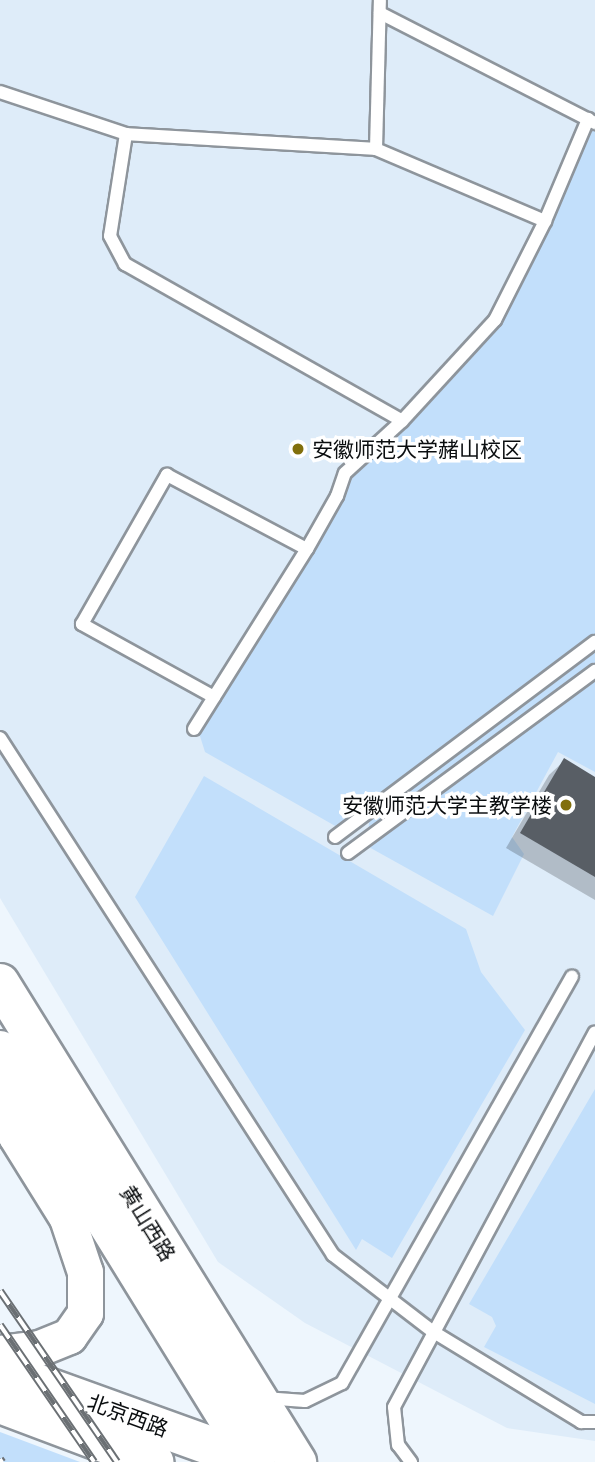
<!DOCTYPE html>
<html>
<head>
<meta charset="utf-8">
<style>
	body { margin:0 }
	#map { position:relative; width:595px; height:1462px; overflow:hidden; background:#eef6fd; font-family:"Noto Sans","Noto Sans SC",sans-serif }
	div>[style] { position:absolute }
	.built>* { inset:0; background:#deecf9 }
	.green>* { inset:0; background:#c2dffb }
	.shadow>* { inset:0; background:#0003 }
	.building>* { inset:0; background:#585e65 }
	.roads { filter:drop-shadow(2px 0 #8e959c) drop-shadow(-2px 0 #8e959c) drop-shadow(0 2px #8e959c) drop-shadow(0 -2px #8e959c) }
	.service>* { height:12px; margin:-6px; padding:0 6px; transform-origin:6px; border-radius:6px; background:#fff }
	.secondary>* { height:35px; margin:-17.5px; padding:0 17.5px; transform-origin:17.5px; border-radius:17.5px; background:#fff }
	.primary>* { height:38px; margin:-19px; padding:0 19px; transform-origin:19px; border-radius:19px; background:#fff }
	.rail>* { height:8px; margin-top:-4px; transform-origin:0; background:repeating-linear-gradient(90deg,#fff 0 16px,#6b7074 0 32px); box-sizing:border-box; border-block:2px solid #6b7074 }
	.dots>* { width:19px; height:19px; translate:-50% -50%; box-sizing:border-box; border:4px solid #fff; border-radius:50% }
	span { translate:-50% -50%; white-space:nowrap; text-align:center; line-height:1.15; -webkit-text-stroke:7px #fff; paint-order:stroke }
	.poi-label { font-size:21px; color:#0a0d0f }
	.left { translate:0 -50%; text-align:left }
	.right { translate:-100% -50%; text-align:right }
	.street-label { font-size:21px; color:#0a0d0f }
</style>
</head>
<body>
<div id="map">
	<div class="built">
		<i style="clip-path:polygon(0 0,595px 0,595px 1441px,507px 1428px,305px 1323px,218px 1262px,0 898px)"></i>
	</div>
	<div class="green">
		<i style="clip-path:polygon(588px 119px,595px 123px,595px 772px,558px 752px,512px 837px,524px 854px,493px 916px,367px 846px,369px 823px,361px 807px,337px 827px,205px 752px,199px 733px,337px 496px,345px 473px,495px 320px)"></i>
		<i style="clip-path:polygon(204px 776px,466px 929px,481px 972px,525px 1030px,392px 1258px,362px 1239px,356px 1250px,135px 897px)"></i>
		<i style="clip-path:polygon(595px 1089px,595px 1404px,484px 1347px,496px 1326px,492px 1317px,469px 1304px)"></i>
		<i style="clip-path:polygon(0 1432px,80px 1462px,0 1462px)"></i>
	</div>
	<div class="shadow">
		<i style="clip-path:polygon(564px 761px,595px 779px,595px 900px,506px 848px,549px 775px)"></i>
	</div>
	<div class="building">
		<i style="clip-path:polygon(564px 758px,595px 777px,595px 877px,520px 833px)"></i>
	</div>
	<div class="roads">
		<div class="service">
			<i style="left:380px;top:13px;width:242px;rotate:27.1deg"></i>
			<i style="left:0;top:92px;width:133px;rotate:18.4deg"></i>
			<i style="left:126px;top:134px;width:103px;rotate:98.9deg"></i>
			<i style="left:110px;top:236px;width:32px;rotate:62deg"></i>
			<i style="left:125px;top:264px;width:318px;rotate:29.5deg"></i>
			<i style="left:126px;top:134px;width:250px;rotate:3.4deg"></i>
			<i style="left:376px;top:149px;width:184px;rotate:23.1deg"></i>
			<i style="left:376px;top:149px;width:149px;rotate:-88.5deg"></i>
			<i style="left:214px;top:697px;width:151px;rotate:-151.1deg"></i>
			<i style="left:82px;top:624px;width:172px;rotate:-60.3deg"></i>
			<i style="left:167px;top:475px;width:158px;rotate:27.9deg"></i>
			<i style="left:194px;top:729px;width:213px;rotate:-57.9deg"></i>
			<i style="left:307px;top:549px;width:61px;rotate:-60.5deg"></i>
			<i style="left:337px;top:496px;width:24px;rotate:-71deg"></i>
			<i style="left:345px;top:473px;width:77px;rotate:-42.4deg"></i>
			<i style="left:402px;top:421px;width:137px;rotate:-47.4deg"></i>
			<i style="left:495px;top:320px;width:111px;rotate:-63.2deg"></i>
			<i style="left:545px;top:221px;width:111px;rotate:-67.1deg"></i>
			<i style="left:0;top:738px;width:615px;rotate:57.21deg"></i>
			<i style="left:333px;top:1255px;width:125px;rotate:37.5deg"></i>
			<i style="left:432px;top:1331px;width:175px;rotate:31.4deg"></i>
			<i style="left:581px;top:1422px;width:14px"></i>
			<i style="left:335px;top:837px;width:325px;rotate:-36.9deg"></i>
			<i style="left:348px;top:853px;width:307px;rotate:-36.4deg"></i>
			<i style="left:264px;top:1398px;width:41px;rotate:4.2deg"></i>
			<i style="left:305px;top:1401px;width:41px;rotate:-25.9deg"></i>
			<i style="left:342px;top:1383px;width:467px;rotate:-60.5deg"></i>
			<i style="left:411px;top:1462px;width:21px;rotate:-127deg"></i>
			<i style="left:398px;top:1445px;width:38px;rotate:-96deg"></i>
			<i style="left:394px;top:1407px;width:425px;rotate:-61.8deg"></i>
		</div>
		<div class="secondary">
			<i style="left:0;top:1100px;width:39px;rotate:66deg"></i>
			<i style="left:16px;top:1136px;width:97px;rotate:58.1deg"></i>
			<i style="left:67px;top:1218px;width:57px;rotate:71.6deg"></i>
			<i style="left:85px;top:1272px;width:41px;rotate:90deg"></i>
			<i style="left:85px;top:1313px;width:28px;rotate:125deg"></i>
			<i style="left:69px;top:1336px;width:32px;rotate:158deg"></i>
			<i style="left:39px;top:1348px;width:39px;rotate:173deg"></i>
		</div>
		<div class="primary">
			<i style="left:0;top:983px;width:564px;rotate:58.2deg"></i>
			<i style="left:0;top:1050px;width:484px;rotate:58.3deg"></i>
			<i style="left:0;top:1370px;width:272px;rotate:19.8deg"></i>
			<i style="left:0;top:1404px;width:165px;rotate:20.6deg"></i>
		</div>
	</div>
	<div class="rail">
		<i style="left:0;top:1291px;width:207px;rotate:55.6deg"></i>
		<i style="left:0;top:1325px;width:166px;rotate:55.5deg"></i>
		<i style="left:0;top:1459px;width:4px;rotate:56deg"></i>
	</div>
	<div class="dots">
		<i style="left:298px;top:449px;background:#816f0c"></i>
		<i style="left:566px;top:805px;background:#816f0c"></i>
	</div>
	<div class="poi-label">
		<span class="left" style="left:312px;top:449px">安徽师范大学赭山校区</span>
		<span class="right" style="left:552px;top:805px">安徽师范大学主教学楼</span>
	</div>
	<div class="street-label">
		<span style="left:148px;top:1223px;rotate:58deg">黄山西路</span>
		<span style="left:128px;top:1415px;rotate:20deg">北京西路</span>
	</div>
</div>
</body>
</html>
